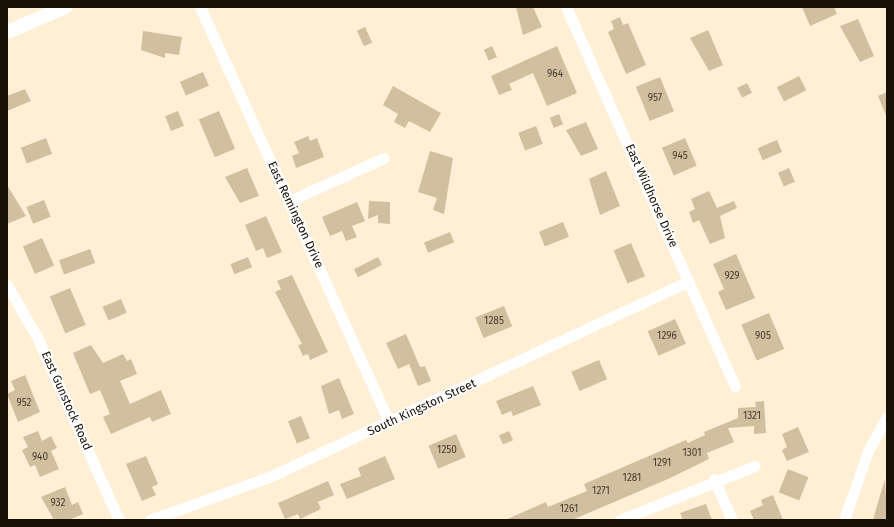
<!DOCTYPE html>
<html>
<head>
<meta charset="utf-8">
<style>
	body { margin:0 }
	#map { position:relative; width:894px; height:527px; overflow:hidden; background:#ffefd4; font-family:"Fira Sans",sans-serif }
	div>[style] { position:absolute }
	.building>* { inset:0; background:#d2bf9f; transform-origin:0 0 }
	.minor>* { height:11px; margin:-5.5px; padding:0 5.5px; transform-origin:5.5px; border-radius:5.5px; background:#fff }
	.major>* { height:14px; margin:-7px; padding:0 7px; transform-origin:7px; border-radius:7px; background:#fff }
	span { translate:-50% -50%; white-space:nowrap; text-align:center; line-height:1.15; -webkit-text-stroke:3.5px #fff; paint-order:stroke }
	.number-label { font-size:10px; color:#463c2c }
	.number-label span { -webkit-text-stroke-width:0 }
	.street-label { font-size:12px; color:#171005 }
	.frame { position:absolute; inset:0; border:8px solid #171005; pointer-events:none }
</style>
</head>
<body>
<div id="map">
	<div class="building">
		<i style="clip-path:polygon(516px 7px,533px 7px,542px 27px,523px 35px)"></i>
		<i style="clip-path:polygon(802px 7px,834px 7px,837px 14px,810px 26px)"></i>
		<i style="clip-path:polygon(620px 17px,623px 25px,628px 23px,646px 65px,626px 74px,608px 32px,614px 29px,611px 21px)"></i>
		<i style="clip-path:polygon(858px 19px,874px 56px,860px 62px,840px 26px)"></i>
		<i style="left:365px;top:27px;width:17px;height:9px;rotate:65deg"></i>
		<i style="clip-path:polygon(708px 30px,723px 65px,709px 71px,690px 38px)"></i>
		<i style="clip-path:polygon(143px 31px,182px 37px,179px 55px,165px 53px,165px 58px,141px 50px)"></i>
		<i style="left:492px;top:46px;width:12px;height:9px;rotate:66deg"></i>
		<i style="clip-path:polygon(557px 46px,577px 93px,547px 106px,533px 73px,509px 84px,512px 90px,499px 95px,491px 76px)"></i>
		<i style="left:203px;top:72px;width:15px;height:25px;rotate:67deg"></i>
		<i style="left:799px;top:76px;width:16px;height:25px;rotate:63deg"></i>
		<i style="left:660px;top:77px;width:37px;height:26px;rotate:68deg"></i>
		<i style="left:747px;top:83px;width:11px;height:11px;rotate:63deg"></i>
		<i style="clip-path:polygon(393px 86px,441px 113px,430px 132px,409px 121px,405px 128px,394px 122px,398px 114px,383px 105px)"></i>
		<i style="clip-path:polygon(25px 89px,31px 101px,7px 111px,7px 96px)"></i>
		<i style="clip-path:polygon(887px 92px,887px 118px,878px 96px)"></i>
		<i style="left:178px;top:111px;width:16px;height:14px;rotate:68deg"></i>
		<i style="left:219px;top:111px;width:41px;height:22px;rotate:67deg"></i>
		<i style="left:559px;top:114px;width:11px;height:10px;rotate:68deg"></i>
		<i style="clip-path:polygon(586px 122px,598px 149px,581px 156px,566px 130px)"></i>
		<i style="left:536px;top:126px;width:19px;height:19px;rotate:69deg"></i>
		<i style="clip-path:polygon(308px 136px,310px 141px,317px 138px,324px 157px,296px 168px,292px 156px,299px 153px,294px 142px)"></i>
		<i style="left:46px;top:138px;width:17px;height:27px;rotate:69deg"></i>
		<i style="left:685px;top:138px;width:30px;height:25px;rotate:67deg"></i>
		<i style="left:777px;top:140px;width:13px;height:21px;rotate:67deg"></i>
		<i style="clip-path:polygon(430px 151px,453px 158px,444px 214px,433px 210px,437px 198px,418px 192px)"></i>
		<i style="clip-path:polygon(247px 168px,259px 196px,240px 203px,225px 177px)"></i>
		<i style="left:789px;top:168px;width:15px;height:12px;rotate:67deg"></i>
		<i style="clip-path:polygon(606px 171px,620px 206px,600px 215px,589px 179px)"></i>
		<i style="clip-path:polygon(7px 185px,26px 216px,7px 224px)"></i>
		<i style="clip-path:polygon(709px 191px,717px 208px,734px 201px,737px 208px,720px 216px,725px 238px,710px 244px,699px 220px,693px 223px,689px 212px,695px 209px,691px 199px)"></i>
		<i style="left:44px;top:200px;width:18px;height:19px;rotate:68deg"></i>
		<i style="clip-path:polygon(369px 201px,390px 202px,390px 224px,378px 223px,378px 215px,368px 219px)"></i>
		<i style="clip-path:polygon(357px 202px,365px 221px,352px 226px,357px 237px,346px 241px,342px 231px,330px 236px,322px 217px)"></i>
		<i style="clip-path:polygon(266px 216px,282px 252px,267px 258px,263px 248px,256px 251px,245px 225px)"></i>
		<i style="left:563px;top:222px;width:16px;height:26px;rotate:68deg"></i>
		<i style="left:450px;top:232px;width:11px;height:28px;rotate:68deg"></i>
		<i style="left:42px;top:238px;width:30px;height:21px;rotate:66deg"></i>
		<i style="left:631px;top:243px;width:36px;height:19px;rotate:67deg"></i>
		<i style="left:90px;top:249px;width:15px;height:33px;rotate:70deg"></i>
		<i style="clip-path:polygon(736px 254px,755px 298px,726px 310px,718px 292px,724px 289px,713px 264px)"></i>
		<i style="left:248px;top:257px;width:11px;height:19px;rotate:68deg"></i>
		<i style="left:378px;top:257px;width:9px;height:27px;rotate:63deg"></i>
		<i style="clip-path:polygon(292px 275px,328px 352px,310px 360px,308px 354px,303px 356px,298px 345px,302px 344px,275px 292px,281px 289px,277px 281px)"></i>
		<i style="left:70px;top:288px;width:40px;height:22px;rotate:67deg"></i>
		<i style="left:121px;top:299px;width:15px;height:20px;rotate:67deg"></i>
		<i style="left:504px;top:306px;width:22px;height:31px;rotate:68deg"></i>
		<i style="left:769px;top:313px;width:39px;height:30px;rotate:67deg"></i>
		<i style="left:675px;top:319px;width:27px;height:30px;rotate:66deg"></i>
		<i style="clip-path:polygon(406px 334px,420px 367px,425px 366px,431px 381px,418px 386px,409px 364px,398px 369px,386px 343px)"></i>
		<i style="clip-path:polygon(91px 345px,103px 363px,123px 354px,127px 361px,131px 359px,137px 374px,120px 381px,130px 404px,161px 390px,171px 414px,152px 422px,150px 417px,111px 434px,103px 417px,110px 414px,100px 390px,90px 394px,73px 353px)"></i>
		<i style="left:599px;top:360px;width:21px;height:30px;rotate:67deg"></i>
		<i style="clip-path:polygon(25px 375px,40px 412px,18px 422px,7px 394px,15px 390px,11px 381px)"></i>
		<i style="clip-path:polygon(339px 378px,354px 414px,342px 419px,339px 410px,329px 414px,321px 386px)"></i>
		<i style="clip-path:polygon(533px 386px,541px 405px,513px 416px,511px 411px,502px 415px,496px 401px)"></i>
		<i style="clip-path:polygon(764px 401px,766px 433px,754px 434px,754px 426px,728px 428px,734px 442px,707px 453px,709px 459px,668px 479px,572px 520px,505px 520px,546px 502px,548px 507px,587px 491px,584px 484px,686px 440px,688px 443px,705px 435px,704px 432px,738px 418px,738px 408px,756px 407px,755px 402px)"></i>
		<i style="left:301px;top:416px;width:24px;height:14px;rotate:68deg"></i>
		<i style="clip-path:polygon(798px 427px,809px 452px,787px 461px,782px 450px,787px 447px,782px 434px)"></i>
		<i style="clip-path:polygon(38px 431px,42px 441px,51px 436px,57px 448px,51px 451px,59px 469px,40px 477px,35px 465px,30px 467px,22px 450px,28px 447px,23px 437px)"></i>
		<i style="left:509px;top:431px;width:10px;height:11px;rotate:66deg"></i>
		<i style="left:456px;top:434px;width:25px;height:30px;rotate:67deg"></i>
		<i style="clip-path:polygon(146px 456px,158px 484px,152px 487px,156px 495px,142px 501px,126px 464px)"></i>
		<i style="clip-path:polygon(385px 456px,395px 479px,347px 499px,340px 484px,361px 476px,358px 468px)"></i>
		<i style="left:788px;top:469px;width:22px;height:25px;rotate:22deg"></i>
		<i style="clip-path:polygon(885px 479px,887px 520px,873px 520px,876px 509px)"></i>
		<i style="clip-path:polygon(328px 481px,334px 495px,318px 502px,321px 509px,300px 519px,298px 514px,285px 519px,278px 503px)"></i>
		<i style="clip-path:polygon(65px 487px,72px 505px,78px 502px,83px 514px,69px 520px,54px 520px,41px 497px)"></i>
		<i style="clip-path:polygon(773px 495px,783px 520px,754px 520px,750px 511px,763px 505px,761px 500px)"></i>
		<i style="clip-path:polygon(706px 504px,712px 520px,683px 520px,680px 513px)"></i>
	</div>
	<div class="minor">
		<i style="left:200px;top:7px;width:457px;rotate:65.5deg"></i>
		<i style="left:566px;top:7px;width:415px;rotate:66deg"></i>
		<i style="left:289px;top:201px;width:104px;rotate:-24.4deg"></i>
		<i style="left:7px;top:285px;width:60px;rotate:60deg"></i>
		<i style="left:37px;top:337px;width:201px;rotate:65.9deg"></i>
		<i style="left:714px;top:479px;width:45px;rotate:66.3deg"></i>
		<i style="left:150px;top:520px;width:127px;rotate:-19.9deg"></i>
		<i style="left:269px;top:477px;width:463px;rotate:-25deg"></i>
		<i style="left:620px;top:520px;width:145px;rotate:-21.8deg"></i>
		<i style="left:844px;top:520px;width:73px;rotate:-70.8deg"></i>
		<i style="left:868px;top:451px;width:39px;rotate:-61deg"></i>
	</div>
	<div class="major">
		<i style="left:7px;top:32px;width:64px;rotate:-23deg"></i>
	</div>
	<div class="number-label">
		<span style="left:555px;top:75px">964</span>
		<span style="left:655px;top:99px">957</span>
		<span style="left:680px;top:157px">945</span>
		<span style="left:732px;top:277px">929</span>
		<span style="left:494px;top:322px">1285</span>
		<span style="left:667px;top:337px">1296</span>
		<span style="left:763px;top:337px">905</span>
		<span style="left:24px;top:404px">952</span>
		<span style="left:752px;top:417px">1321</span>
		<span style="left:447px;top:451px">1250</span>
		<span style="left:692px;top:454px">1301</span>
		<span style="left:40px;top:458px">940</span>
		<span style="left:662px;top:464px">1291</span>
		<span style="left:632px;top:479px">1281</span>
		<span style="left:601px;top:492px">1271</span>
		<span style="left:58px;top:504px">932</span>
		<span style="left:569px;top:510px">1261</span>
	</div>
	<div class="street-label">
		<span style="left:651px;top:196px;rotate:66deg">East Wildhorse Drive</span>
		<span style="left:295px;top:215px;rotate:65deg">East Remington Drive</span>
		<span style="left:66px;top:401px;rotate:66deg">East Gunstock Road</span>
		<span style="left:422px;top:408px;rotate:-25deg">South Kingston Street</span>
	</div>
	<div class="frame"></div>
</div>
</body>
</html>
